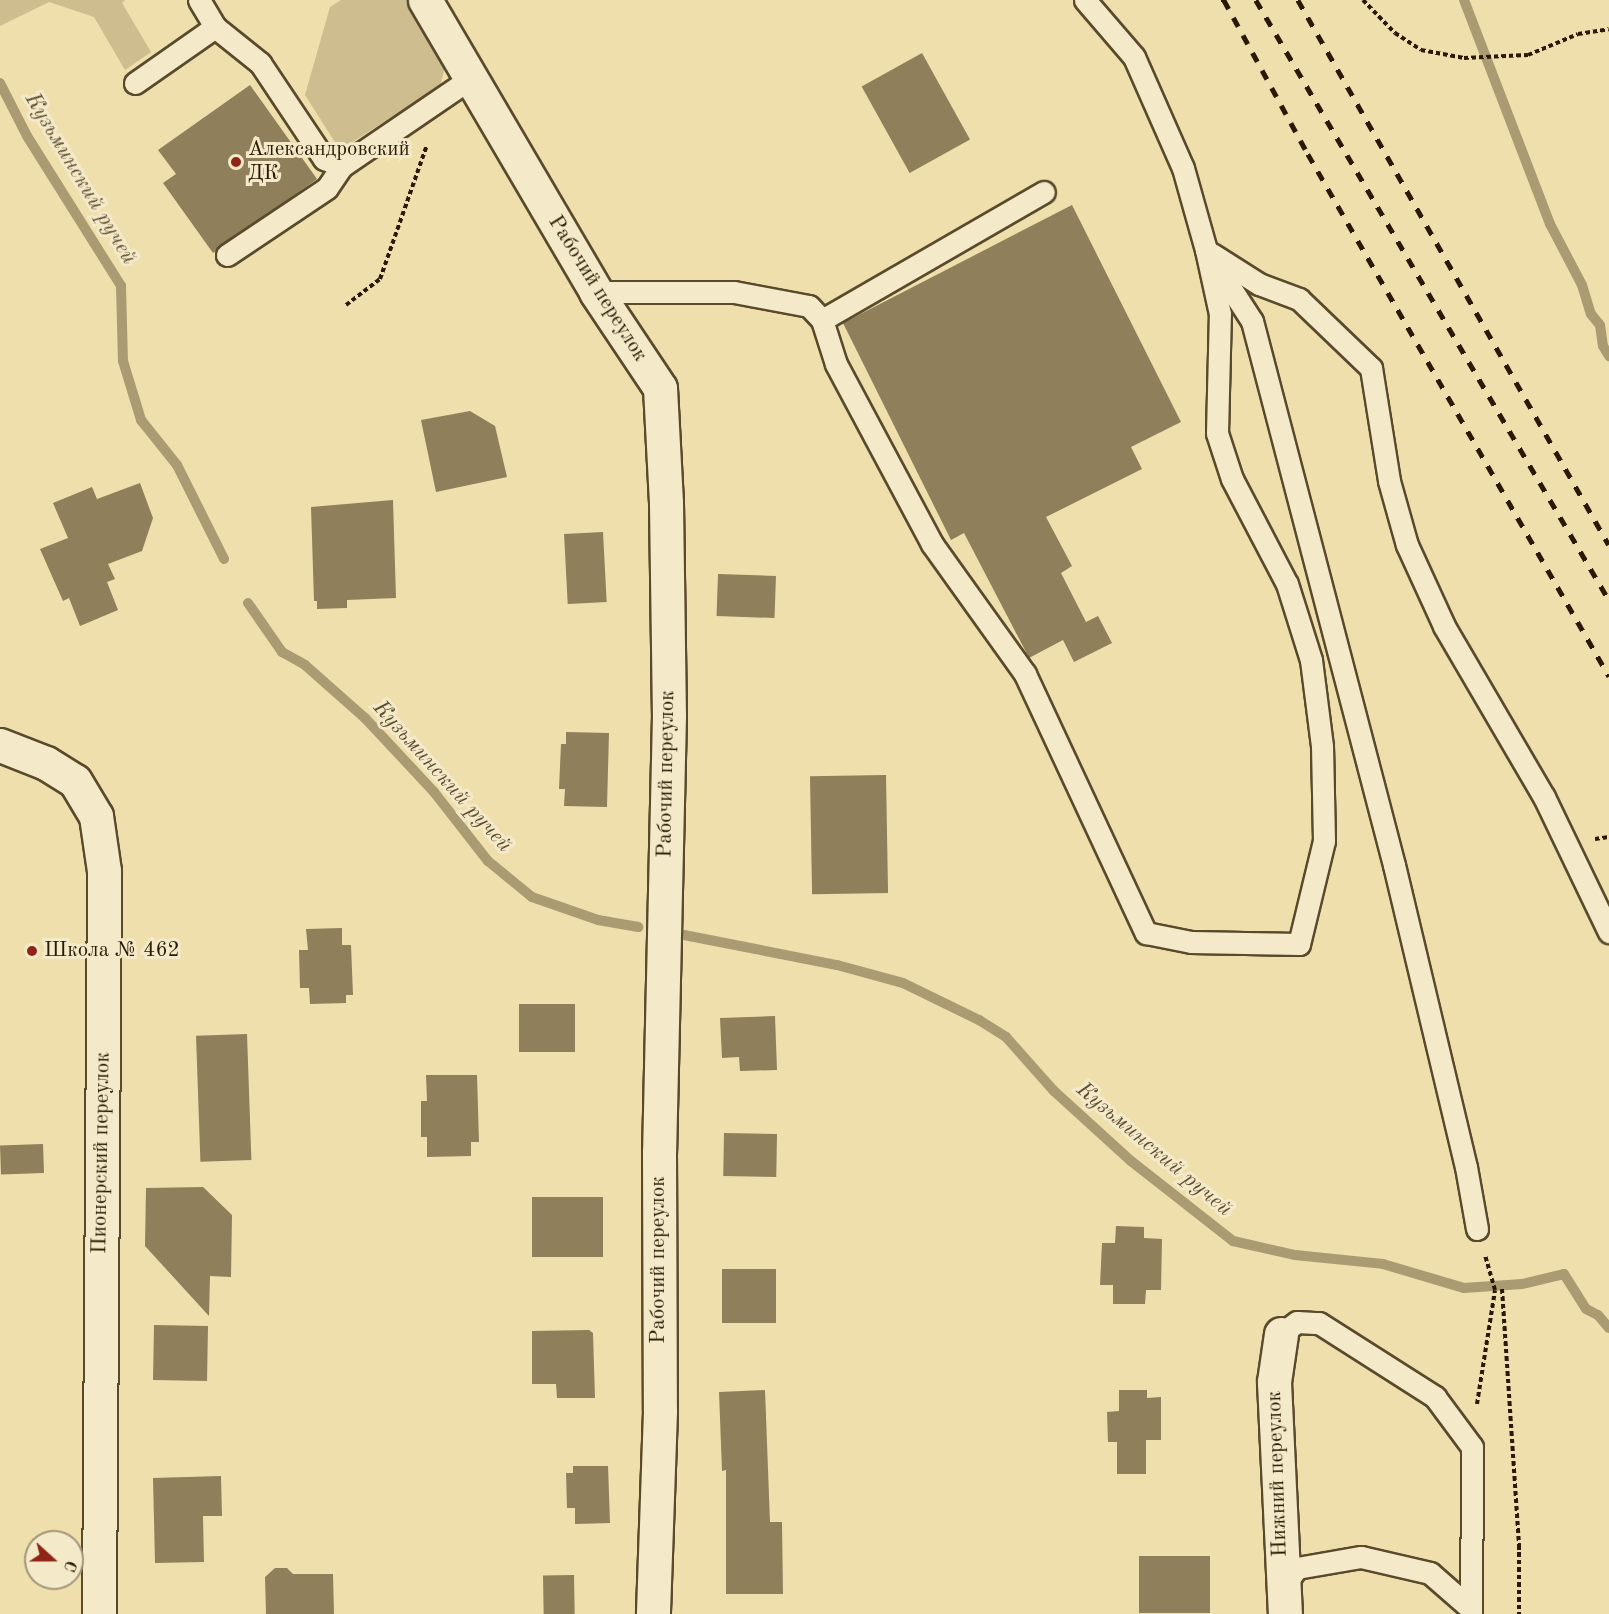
<!DOCTYPE html>
<html>
<head>
<meta charset="utf-8">
<style>
	body { margin:0 }
	#map { position:relative; width:1609px; height:1614px; overflow:hidden; background:#eedfac; font-family:"Old Standard TT",serif }
	div>[style] { position:absolute }
	.green>* { inset:0; background:#cdbd8f }
	.stream>* { height:10px; margin:-5px; padding:0 5px; transform-origin:5px; border-radius:5px; background:#ab9b72 }
	.building>* { inset:0; background:#8f7f5a; transform-origin:0 0 }
	.path>* { height:4px; margin-top:-2px; transform-origin:0; background:repeating-linear-gradient(90deg,#291802 0 4.5px,transparent 0 7.5px) }
	.roads { filter:drop-shadow(2px 0 #5a4a2c) drop-shadow(-2px 0 #5a4a2c) drop-shadow(0 2px #5a4a2c) drop-shadow(0 -2px #5a4a2c) }
	.service>* { height:21px; margin:-10.5px; padding:0 10.5px; transform-origin:10.5px; border-radius:10.5px; background:#f4eac9 }
	.minor>* { height:33px; margin:-16.5px; padding:0 16.5px; transform-origin:16.5px; border-radius:16.5px; background:#f4eac9 }
	.rail>* { height:4.5px; margin-top:-2.25px; transform-origin:0; background:repeating-linear-gradient(90deg,#291802 0 10px,transparent 0 20px) }
	.dots>* { width:16px; height:16px; translate:-50% -50%; box-sizing:border-box; border:3px solid #f4eac9; border-radius:50% }
	span { translate:-50% -50%; white-space:nowrap; text-align:center; line-height:1.15; -webkit-text-stroke:6px #f4eac9; paint-order:stroke }
	.poi-label { font-size:21px; color:#291802 }
	.left { translate:0 -50%; text-align:left }
	.street-label { font-size:21px; color:#291802 }
	.water-label { font-size:22px; color:#5d4c2f; font-style:italic }
	.north { position:absolute; left:24px; top:1530px; width:60px; height:60px; box-sizing:border-box; background:#f4eac9; border:2px solid #a39679; border-radius:50%; rotate:111deg; font-size:16px; font-weight:700; line-height:24px; text-align:center; color:#291802 }
	.north::after { content:''; display:block; margin:auto; width:21px; height:27px; background:#8f2418; clip-path:polygon(50% 0,100% 100%,50% 72%,0 100%) }
</style>
</head>
<body>
<div id="map">
	<div class="green">
		<i style="clip-path:polygon(0 0,125px 0,122px 3px,151px 52px,125px 70px,94px 17px,49px 2px,0 26px)"></i>
		<i style="clip-path:polygon(341px 0,406px 0,445px 67px,440px 86px,340px 150px,305px 95px,330px 7px)"></i>
	</div>
	<div class="stream">
		<i style="left:1464px;top:0;width:240px;rotate:69deg"></i>
		<i style="left:1550px;top:224px;width:69px;rotate:62.3deg"></i>
		<i style="left:1582px;top:285px;width:30px;rotate:73deg"></i>
		<i style="left:1591px;top:314px;width:14px;rotate:51deg"></i>
		<i style="left:1600px;top:325px;width:21px;rotate:82deg"></i>
		<i style="left:1603px;top:346px;width:12px;rotate:59deg"></i>
		<i style="left:0;top:83px;width:59px;rotate:63deg"></i>
		<i style="left:27px;top:136px;width:177px;rotate:57.9deg"></i>
		<i style="left:121px;top:286px;width:75px;rotate:88.5deg"></i>
		<i style="left:123px;top:361px;width:62px;rotate:73deg"></i>
		<i style="left:141px;top:420px;width:58px;rotate:51.3deg"></i>
		<i style="left:177px;top:465px;width:105px;rotate:63.4deg"></i>
		<i style="left:248px;top:603px;width:60px;rotate:55.2deg"></i>
		<i style="left:282px;top:652px;width:26px;rotate:29deg"></i>
		<i style="left:305px;top:665px;width:80px;rotate:41.5deg"></i>
		<i style="left:365px;top:718px;width:101px;rotate:47deg"></i>
		<i style="left:434px;top:792px;width:88px;rotate:52deg"></i>
		<i style="left:488px;top:861px;width:57px;rotate:39.3deg"></i>
		<i style="left:532px;top:897px;width:70px;rotate:19.2deg"></i>
		<i style="left:598px;top:920px;width:41px;rotate:9.9deg"></i>
		<i style="left:684px;top:935px;width:156px;rotate:11.1deg"></i>
		<i style="left:837px;top:965px;width:68px;rotate:15.3deg"></i>
		<i style="left:903px;top:983px;width:85px;rotate:26deg"></i>
		<i style="left:979px;top:1020px;width:32px;rotate:32deg"></i>
		<i style="left:1006px;top:1037px;width:72px;rotate:48.4deg"></i>
		<i style="left:1054px;top:1091px;width:104px;rotate:42.3deg"></i>
		<i style="left:1131px;top:1161px;width:130px;rotate:38.1deg"></i>
		<i style="left:1233px;top:1241px;width:64px;rotate:12.7deg"></i>
		<i style="left:1295px;top:1255px;width:88px;rotate:5.8deg"></i>
		<i style="left:1383px;top:1264px;width:84px;rotate:16.5deg"></i>
		<i style="left:1464px;top:1288px;width:58px;rotate:-3.9deg"></i>
		<i style="left:1522px;top:1284px;width:43px;rotate:-13.4deg"></i>
		<i style="left:1564px;top:1274px;width:41px;rotate:57.8deg"></i>
		<i style="left:1586px;top:1309px;width:13px;rotate:27deg"></i>
		<i style="left:1598px;top:1315px;width:17px;rotate:50deg"></i>
	</div>
	<div class="building">
		<i style="left:922px;top:53px;width:99px;height:69px;rotate:61deg"></i>
		<i style="clip-path:polygon(250px 85px,317px 179px,213px 253px,163px 183px,176px 174px,158px 150px)"></i>
		<i style="clip-path:polygon(1072px 205px,1181px 422px,1131px 447px,1142px 469px,1046px 517px,1072px 566px,1061px 573px,1086px 622px,1098px 616px,1112px 643px,1074px 662px,1063px 640px,1029px 658px,1027px 654px,964px 533px,951px 540px,843px 323px)"></i>
		<i style="clip-path:polygon(470px 411px,495px 426px,507px 477px,436px 492px,421px 420px)"></i>
		<i style="clip-path:polygon(140px 483px,153px 518px,142px 551px,108px 564px,115px 579px,107px 582px,118px 610px,80px 626px,69px 598px,63px 601px,40px 549px,68px 538px,53px 503px,92px 487px,97px 499px)"></i>
		<i style="clip-path:polygon(393px 500px,396px 598px,347px 600px,347px 608px,317px 609px,317px 601px,314px 601px,311px 507px)"></i>
		<i style="left:603px;top:532px;width:70px;height:39px;rotate:87deg"></i>
		<i style="left:718px;top:574px;width:58px;height:42px;rotate:2deg"></i>
		<i style="clip-path:polygon(566px 732px,609px 733px,607px 807px,564px 806px,565px 789px,559px 789px,561px 744px,566px 744px)"></i>
		<i style="left:886px;top:775px;width:118px;height:76px;rotate:89deg"></i>
		<i style="clip-path:polygon(342px 928px,342px 945px,351px 945px,353px 995px,346px 995px,346px 1003px,310px 1004px,309px 988px,300px 988px,299px 950px,308px 950px,306px 929px)"></i>
		<i style="left:519px;top:1004px;width:56px;height:48px"></i>
		<i style="clip-path:polygon(775px 1016px,777px 1070px,740px 1071px,739px 1057px,722px 1058px,720px 1018px)"></i>
		<i style="left:247px;top:1034px;width:126px;height:51px;rotate:88deg"></i>
		<i style="clip-path:polygon(426px 1075px,477px 1075px,479px 1142px,471px 1142px,471px 1156px,427px 1157px,427px 1137px,421px 1137px,421px 1101px,427px 1101px)"></i>
		<i style="left:724px;top:1133px;width:53px;height:43px;rotate:1deg"></i>
		<i style="left:43px;top:1144px;width:29px;height:43px;rotate:88deg"></i>
		<i style="clip-path:polygon(203px 1187px,232px 1215px,231px 1277px,210px 1276px,209px 1316px,145px 1246px,146px 1188px)"></i>
		<i style="left:532px;top:1197px;width:71px;height:60px"></i>
		<i style="clip-path:polygon(1116px 1226px,1144px 1227px,1144px 1238px,1162px 1239px,1161px 1290px,1146px 1290px,1145px 1304px,1113px 1304px,1113px 1285px,1100px 1285px,1102px 1243px,1115px 1243px)"></i>
		<i style="left:722px;top:1269px;width:54px;height:54px"></i>
		<i style="left:154px;top:1325px;width:54px;height:55px;rotate:1deg"></i>
		<i style="clip-path:polygon(589px 1330px,593px 1333px,595px 1398px,557px 1398px,556px 1384px,532px 1384px,532px 1331px)"></i>
		<i style="clip-path:polygon(765px 1390px,770px 1522px,782px 1522px,783px 1594px,726px 1594px,726px 1470px,722px 1471px,719px 1392px)"></i>
		<i style="clip-path:polygon(1119px 1390px,1147px 1390px,1147px 1398px,1161px 1397px,1161px 1440px,1146px 1440px,1146px 1474px,1117px 1474px,1117px 1442px,1108px 1442px,1107px 1412px,1119px 1411px)"></i>
		<i style="clip-path:polygon(573px 1466px,608px 1466px,610px 1523px,575px 1524px,575px 1508px,567px 1508px,566px 1473px,573px 1473px)"></i>
		<i style="clip-path:polygon(221px 1476px,222px 1516px,203px 1516px,204px 1562px,155px 1563px,153px 1478px)"></i>
		<i style="left:1139px;top:1556px;width:71px;height:57px"></i>
		<i style="clip-path:polygon(275px 1568px,287px 1568px,293px 1574px,333px 1574px,334px 1614px,266px 1614px,265px 1577px)"></i>
		<i style="left:574px;top:1575px;width:39px;height:31px;rotate:89deg"></i>
	</div>
	<div class="path">
		<i style="left:1221px;top:0;width:7px"></i>
		<i style="left:1363px;top:0;width:46px;rotate:45.9deg"></i>
		<i style="left:1395px;top:33px;width:31px;rotate:33deg"></i>
		<i style="left:1421px;top:50px;width:44px;rotate:10.5deg"></i>
		<i style="left:1464px;top:58px;width:64px;rotate:-2.7deg"></i>
		<i style="left:1528px;top:55px;width:54px;rotate:-22.8deg"></i>
		<i style="left:1578px;top:34px;width:31px;rotate:-9deg"></i>
		<i style="left:346px;top:305px;width:43px;rotate:-37.4deg"></i>
		<i style="left:380px;top:279px;width:142px;rotate:-70.7deg"></i>
		<i style="left:1595px;top:839px;width:14px;rotate:-8deg"></i>
		<i style="left:1502px;top:1289px;width:257px;rotate:86.2deg"></i>
		<i style="left:1519px;top:1545px;width:69px;rotate:90deg"></i>
		<i style="left:1477px;top:1404px;width:115px;rotate:-81deg"></i>
		<i style="left:1495px;top:1290px;width:36px;rotate:-106deg"></i>
	</div>
	<div class="roads">
		<div class="service">
			<i style="left:199px;top:0;width:31px;rotate:59deg"></i>
			<i style="left:215px;top:27px;width:58px;rotate:38.7deg"></i>
			<i style="left:260px;top:63px;width:115px;rotate:56.3deg"></i>
			<i style="left:324px;top:159px;width:19px;rotate:21deg"></i>
			<i style="left:342px;top:166px;width:156px;rotate:-34.3deg"></i>
			<i style="left:1085px;top:0;width:75px;rotate:49.3deg"></i>
			<i style="left:1134px;top:57px;width:121px;rotate:66.2deg"></i>
			<i style="left:1183px;top:168px;width:85px;rotate:74.3deg"></i>
			<i style="left:1206px;top:250px;width:85px;rotate:57.1deg"></i>
			<i style="left:1252px;top:321px;width:562px;rotate:75.37deg"></i>
			<i style="left:1394px;top:865px;width:310px;rotate:76.6deg"></i>
			<i style="left:1466px;top:1167px;width:63px;rotate:79.9deg"></i>
			<i style="left:135px;top:83px;width:98px;rotate:-35deg"></i>
			<i style="left:1212px;top:254px;width:56px;rotate:32.6deg"></i>
			<i style="left:1259px;top:284px;width:43px;rotate:20.6deg"></i>
			<i style="left:1299px;top:299px;width:100px;rotate:43.8deg"></i>
			<i style="left:1371px;top:368px;width:114px;rotate:80.9deg"></i>
			<i style="left:1389px;top:481px;width:66px;rotate:74.3deg"></i>
			<i style="left:1407px;top:545px;width:89px;rotate:65.4deg"></i>
			<i style="left:1444px;top:626px;width:198px;rotate:59.7deg"></i>
			<i style="left:1544px;top:797px;width:150px;rotate:64.3deg"></i>
			<i style="left:227px;top:255px;width:120px;rotate:-33.8deg"></i>
			<i style="left:327px;top:188px;width:27px;rotate:-56deg"></i>
			<i style="left:596px;top:292px;width:138px"></i>
			<i style="left:734px;top:292px;width:76px;rotate:10.6deg"></i>
			<i style="left:809px;top:306px;width:19px;rotate:47deg"></i>
			<i style="left:822px;top:320px;width:46px;rotate:72.3deg"></i>
			<i style="left:836px;top:364px;width:204px;rotate:61.9deg"></i>
			<i style="left:932px;top:544px;width:160px;rotate:54.4deg"></i>
			<i style="left:1025px;top:674px;width:286px;rotate:65deg"></i>
			<i style="left:1146px;top:933px;width:46px;rotate:11.3deg"></i>
			<i style="left:1191px;top:942px;width:108px;rotate:1.1deg"></i>
			<i style="left:1299px;top:944px;width:106px;rotate:-76.4deg"></i>
			<i style="left:1324px;top:841px;width:95px;rotate:-91.2deg"></i>
			<i style="left:1322px;top:746px;width:87px;rotate:-97.3deg"></i>
			<i style="left:1311px;top:660px;width:80px;rotate:-107.5deg"></i>
			<i style="left:1287px;top:584px;width:119px;rotate:-117.6deg"></i>
			<i style="left:1232px;top:479px;width:48px;rotate:-108.1deg"></i>
			<i style="left:1217px;top:433px;width:119px;rotate:-88.6deg"></i>
			<i style="left:1220px;top:314px;width:66px;rotate:-102.3deg"></i>
			<i style="left:822px;top:320px;width:256px;rotate:-30deg"></i>
			<i style="left:1281px;top:1334px;width:20px;rotate:-37deg"></i>
			<i style="left:1297px;top:1322px;width:22px;rotate:3deg"></i>
			<i style="left:1319px;top:1323px;width:138px;rotate:32.5deg"></i>
			<i style="left:1435px;top:1397px;width:62px;rotate:53.5deg"></i>
			<i style="left:1472px;top:1447px;width:167px;rotate:90.3deg"></i>
			<i style="left:1285px;top:1584px;width:20px;rotate:-53deg"></i>
			<i style="left:1297px;top:1568px;width:65px;rotate:-9.8deg"></i>
			<i style="left:1361px;top:1557px;width:71px;rotate:13.1deg"></i>
			<i style="left:1430px;top:1573px;width:53px;rotate:41.2deg"></i>
		</div>
		<div class="minor">
			<i style="left:425px;top:0;width:338px;rotate:59.6deg"></i>
			<i style="left:596px;top:292px;width:115px;rotate:56.3deg"></i>
			<i style="left:660px;top:388px;width:115px;rotate:87deg"></i>
			<i style="left:666px;top:503px;width:212px;rotate:89.2deg"></i>
			<i style="left:669px;top:715px;width:437px;rotate:91.3deg"></i>
			<i style="left:659px;top:1152px;width:259px;rotate:89.8deg"></i>
			<i style="left:660px;top:1411px;width:203px;rotate:92deg"></i>
			<i style="left:0;top:745px;width:49px;rotate:21.4deg"></i>
			<i style="left:46px;top:763px;width:34px;rotate:32deg"></i>
			<i style="left:75px;top:781px;width:41px;rotate:59deg"></i>
			<i style="left:96px;top:816px;width:56px;rotate:81.7deg"></i>
			<i style="left:104px;top:871px;width:743px;rotate:90.39deg"></i>
			<i style="left:1281px;top:1334px;width:49px;rotate:98.3deg"></i>
			<i style="left:1274px;top:1382px;width:232px;rotate:87.3deg"></i>
		</div>
	</div>
	<div class="rail">
		<i style="left:1224px;top:0;width:175px;rotate:61.4deg"></i>
		<i style="left:1308px;top:154px;width:603px;rotate:60.03deg"></i>
		<i style="left:1256px;top:0;width:696px;rotate:59.53deg"></i>
		<i style="left:1298px;top:0;width:627px;rotate:60.29deg"></i>
	</div>
	<div class="dots">
		<i style="left:236px;top:162px;background:#8f2418"></i>
		<i style="left:32px;top:951px;background:#8f2418"></i>
	</div>
	<div class="poi-label">
		<span class="left" style="left:248px;top:162px">Александровский<br>ДК</span>
		<span class="left" style="left:44px;top:951px">Школа № 462</span>
	</div>
	<div class="street-label">
		<span style="left:597px;top:289px;rotate:58deg">Рабочий переулок</span>
		<span style="left:667px;top:774px;rotate:-89deg">Рабочий переулок</span>
		<span style="left:102px;top:1153px;rotate:-89deg">Пионерский переулок</span>
		<span style="left:659px;top:1260px;rotate:-90deg">Рабочий переулок</span>
		<span style="left:1278px;top:1474px;rotate:-92deg">Нижний переулок</span>
	</div>
	<div class="water-label">
		<span style="left:80px;top:179px;rotate:59deg">Кузьминский ручей</span>
		<span style="left:442px;top:777px;rotate:48deg">Кузьминский ручей</span>
		<span style="left:1154px;top:1150px;rotate:40deg">Кузьминский ручей</span>
	</div>
	<div class="north">С</div>
</div>
</body>
</html>
